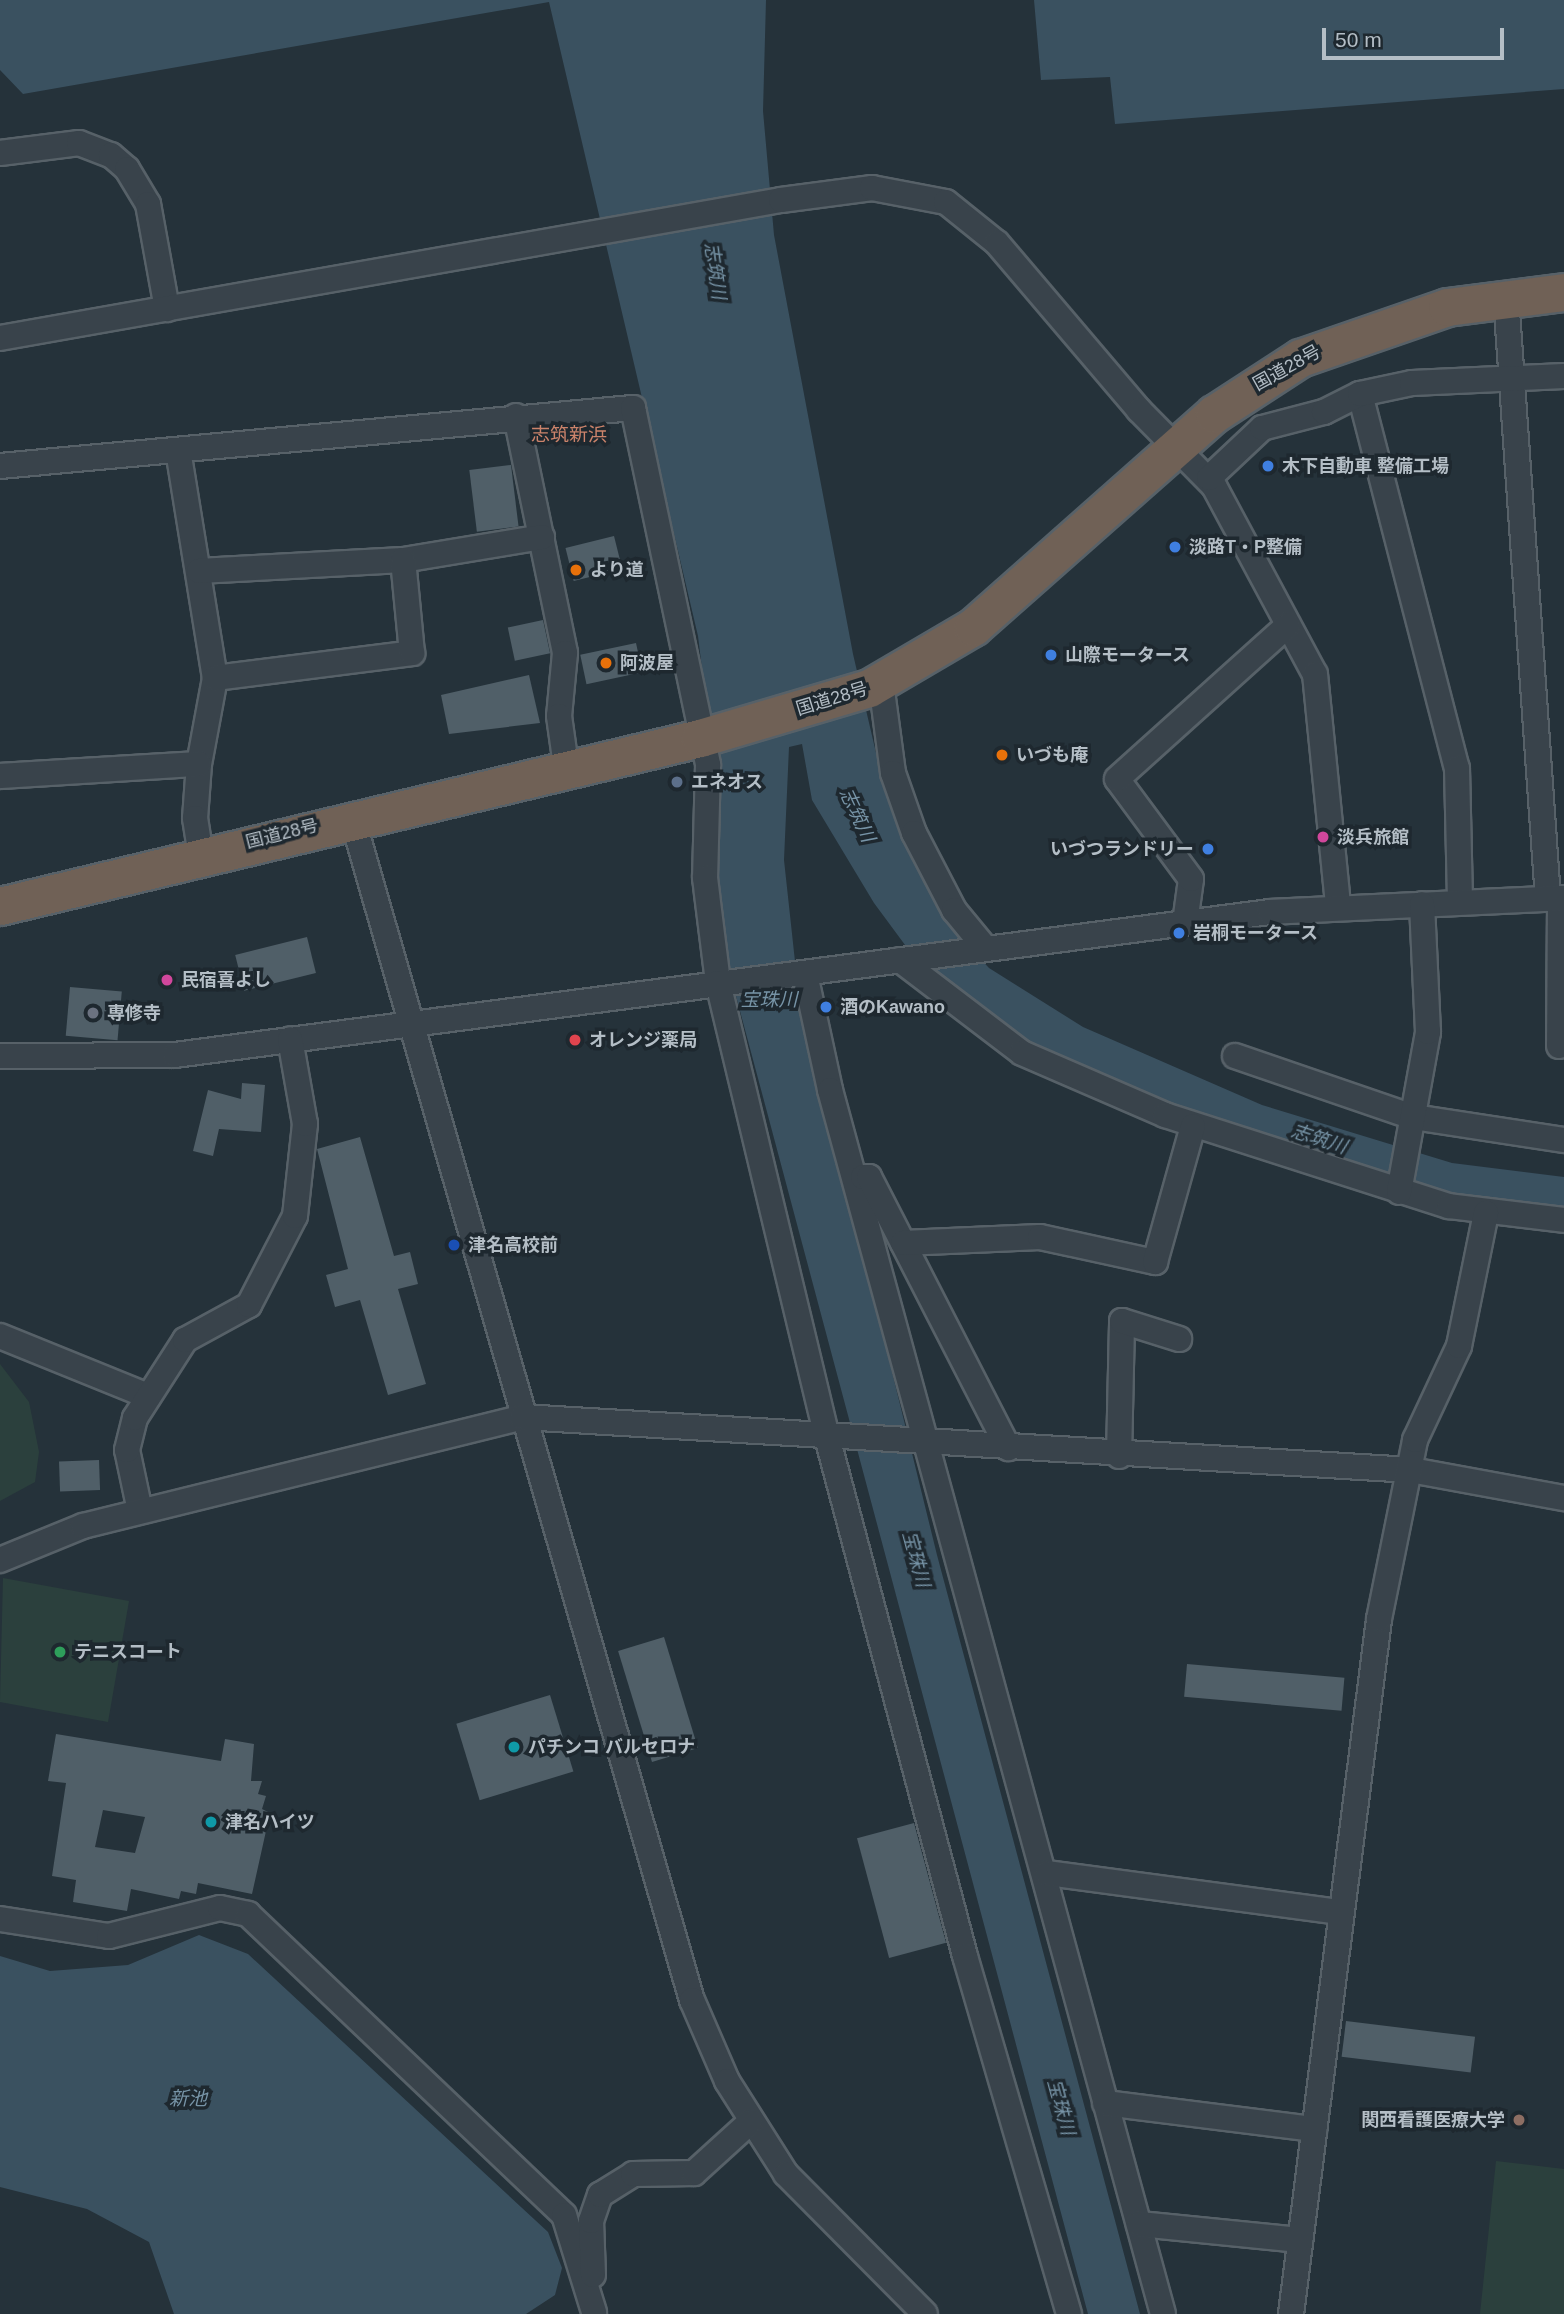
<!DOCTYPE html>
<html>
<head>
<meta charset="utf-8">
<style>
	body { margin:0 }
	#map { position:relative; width:1564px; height:2314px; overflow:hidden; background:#25323a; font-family:Helvetica,"Noto Sans JP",sans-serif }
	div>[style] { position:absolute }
	.green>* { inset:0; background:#2b403d }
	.water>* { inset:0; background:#3a5160 }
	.building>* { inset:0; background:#505f68; transform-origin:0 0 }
	.roads { filter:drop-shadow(2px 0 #576168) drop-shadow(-2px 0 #576168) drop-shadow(0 2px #576168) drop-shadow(0 -2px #576168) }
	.minor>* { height:24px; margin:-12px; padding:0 12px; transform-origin:12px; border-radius:12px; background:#39434b }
	.highway>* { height:37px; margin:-18.5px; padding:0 18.5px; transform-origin:18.5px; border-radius:18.5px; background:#706156 }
	.dots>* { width:19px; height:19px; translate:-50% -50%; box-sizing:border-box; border:4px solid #1e282f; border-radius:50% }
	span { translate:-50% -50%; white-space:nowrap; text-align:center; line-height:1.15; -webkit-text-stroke:7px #1e282f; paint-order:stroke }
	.street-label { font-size:18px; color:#b4bec6 }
	.poi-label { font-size:18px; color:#b4bec6; font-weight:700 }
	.left { translate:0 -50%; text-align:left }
	.right { translate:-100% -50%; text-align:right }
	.water-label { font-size:19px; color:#7794a7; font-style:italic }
	.neighbourhood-label { font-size:19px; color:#cb836b }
	.scale { position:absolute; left:1322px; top:28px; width:182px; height:32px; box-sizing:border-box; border:4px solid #b4bec6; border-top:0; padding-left:9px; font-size:21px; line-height:24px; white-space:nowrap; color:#b4bec6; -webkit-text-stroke:5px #1e282f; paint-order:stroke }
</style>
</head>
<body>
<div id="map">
	<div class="green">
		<i style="clip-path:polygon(0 1364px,29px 1402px,39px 1452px,35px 1482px,0 1501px)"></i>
		<i style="clip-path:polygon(3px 1578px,129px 1601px,108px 1722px,0 1702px)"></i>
		<i style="clip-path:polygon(1496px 2161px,1564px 2169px,1564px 2314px,1480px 2314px)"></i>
	</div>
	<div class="water">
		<i style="clip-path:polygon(0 0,766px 0,763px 111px,774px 235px,853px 654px,880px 770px,963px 940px,989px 968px,1083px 1027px,1262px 1105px,1452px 1163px,1564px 1177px,1564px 1214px,1485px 1206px,1120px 1091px,981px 1019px,908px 949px,874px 903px,812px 800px,802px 744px,789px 747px,784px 860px,798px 989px,937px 1555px,1140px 2314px,1088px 2314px,728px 966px,713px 888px,714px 767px,698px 636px,549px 2px,23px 94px,0 70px)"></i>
		<i style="clip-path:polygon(1034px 0,1564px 0,1564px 89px,1115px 124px,1110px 77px,1041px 80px)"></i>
		<i style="clip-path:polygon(199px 1935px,248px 1954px,548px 2232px,562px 2268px,555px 2295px,526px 2314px,174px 2314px,149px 2242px,87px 2209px,0 2187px,0 1956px,50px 1971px,128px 1965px)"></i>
	</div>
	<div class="building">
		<i style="left:511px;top:465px;width:62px;height:42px;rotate:83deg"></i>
		<i style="left:614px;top:536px;width:34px;height:50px;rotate:76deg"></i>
		<i style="left:543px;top:620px;width:34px;height:36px;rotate:78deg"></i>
		<i style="left:636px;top:643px;width:30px;height:57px;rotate:78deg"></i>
		<i style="clip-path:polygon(529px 675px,540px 723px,449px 734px,441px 695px)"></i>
		<i style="left:307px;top:937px;width:37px;height:74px;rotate:76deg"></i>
		<i style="left:70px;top:987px;width:52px;height:49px;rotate:5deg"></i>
		<i style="clip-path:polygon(242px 1083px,265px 1085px,261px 1132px,219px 1129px,213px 1156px,193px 1151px,208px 1090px,241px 1099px)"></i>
		<i style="clip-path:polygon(360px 1137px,394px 1256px,410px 1252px,418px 1284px,398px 1289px,426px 1384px,388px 1395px,360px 1300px,335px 1307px,326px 1275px,348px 1269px,317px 1149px)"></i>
		<i style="left:99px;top:1460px;width:30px;height:40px;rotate:88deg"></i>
		<i style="left:664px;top:1637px;width:116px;height:48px;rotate:73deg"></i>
		<i style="left:1187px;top:1664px;width:158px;height:33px;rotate:5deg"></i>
		<i style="left:550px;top:1695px;width:80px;height:98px;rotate:73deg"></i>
		<i style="clip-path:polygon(evenodd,56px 1734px,221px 1761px,225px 1739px,254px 1744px,251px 1781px,262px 1781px,258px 1794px,266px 1796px,262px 1809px,270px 1813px,252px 1894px,198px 1883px,196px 1894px,181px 1891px,179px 1899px,131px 1889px,127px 1911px,73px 1902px,76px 1880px,52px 1876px,66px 1783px,48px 1781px,56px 1734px,103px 1810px,145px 1817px,135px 1853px,95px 1847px,103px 1810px)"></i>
		<i style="left:914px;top:1823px;width:124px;height:59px;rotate:75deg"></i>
		<i style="left:1346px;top:2021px;width:130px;height:36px;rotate:7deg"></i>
	</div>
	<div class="roads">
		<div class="minor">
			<i style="left:0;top:153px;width:80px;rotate:-7.2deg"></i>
			<i style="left:79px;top:143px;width:34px;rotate:21deg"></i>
			<i style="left:111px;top:155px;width:21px;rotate:41deg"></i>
			<i style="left:127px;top:169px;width:41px;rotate:59deg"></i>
			<i style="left:148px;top:204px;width:107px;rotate:79.7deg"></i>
			<i style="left:1506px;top:297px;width:603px;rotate:86.01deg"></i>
			<i style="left:0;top:338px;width:793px;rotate:-10.02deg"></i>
			<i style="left:781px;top:200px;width:92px;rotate:-7.5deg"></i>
			<i style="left:872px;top:188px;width:75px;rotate:10.7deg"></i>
			<i style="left:946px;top:202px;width:65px;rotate:38.8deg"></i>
			<i style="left:997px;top:243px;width:219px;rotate:49.6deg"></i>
			<i style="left:1139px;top:410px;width:107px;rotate:45.4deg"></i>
			<i style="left:1214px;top:486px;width:213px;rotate:61.8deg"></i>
			<i style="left:1315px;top:674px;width:233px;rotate:84.3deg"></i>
			<i style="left:1360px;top:394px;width:386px;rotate:75.5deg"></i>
			<i style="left:1457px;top:768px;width:134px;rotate:88.7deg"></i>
			<i style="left:516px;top:416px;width:242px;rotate:78.3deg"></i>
			<i style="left:565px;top:653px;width:63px;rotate:95.4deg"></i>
			<i style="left:559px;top:716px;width:50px;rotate:82deg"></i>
			<i style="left:178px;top:450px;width:231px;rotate:80.8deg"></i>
			<i style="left:215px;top:678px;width:87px;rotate:100.5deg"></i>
			<i style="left:199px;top:764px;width:54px;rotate:94.2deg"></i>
			<i style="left:195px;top:818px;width:36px;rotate:81deg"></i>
			<i style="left:0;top:466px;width:636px;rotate:-5.24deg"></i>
			<i style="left:633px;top:408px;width:365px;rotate:78.1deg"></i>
			<i style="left:708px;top:765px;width:113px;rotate:91.5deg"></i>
			<i style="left:705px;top:878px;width:106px;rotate:82.9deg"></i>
			<i style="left:718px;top:983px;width:467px;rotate:76.5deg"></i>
			<i style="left:827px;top:1437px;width:537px;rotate:75.11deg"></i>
			<i style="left:965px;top:1956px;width:373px;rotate:73.8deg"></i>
			<i style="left:1209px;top:478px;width:73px;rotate:-43.3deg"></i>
			<i style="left:1262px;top:428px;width:64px;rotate:-14.5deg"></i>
			<i style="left:1324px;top:412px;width:40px;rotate:-26.6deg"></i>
			<i style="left:1360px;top:394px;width:53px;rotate:-11.9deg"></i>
			<i style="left:1412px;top:383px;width:152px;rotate:-2.6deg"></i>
			<i style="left:199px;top:571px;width:204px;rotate:-3.1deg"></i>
			<i style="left:403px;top:560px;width:141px;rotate:-9.4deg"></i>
			<i style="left:215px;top:678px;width:199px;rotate:-7.2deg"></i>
			<i style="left:412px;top:653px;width:93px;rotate:-95.5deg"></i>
			<i style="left:881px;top:683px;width:91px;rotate:82.4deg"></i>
			<i style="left:893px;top:773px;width:64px;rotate:70.7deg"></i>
			<i style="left:914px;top:833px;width:87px;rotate:62.5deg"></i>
			<i style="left:954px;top:910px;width:50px;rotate:50.6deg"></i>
			<i style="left:0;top:776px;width:199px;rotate:-3.5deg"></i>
			<i style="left:352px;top:817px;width:1231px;rotate:73.97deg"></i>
			<i style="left:692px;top:2000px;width:88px;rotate:66.6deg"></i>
			<i style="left:727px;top:2081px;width:110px;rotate:57.6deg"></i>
			<i style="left:786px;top:2174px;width:197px;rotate:45.2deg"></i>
			<i style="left:1185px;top:923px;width:44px;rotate:-82.2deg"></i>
			<i style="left:1191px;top:879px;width:124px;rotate:-126.5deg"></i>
			<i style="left:1117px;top:779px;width:230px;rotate:-42deg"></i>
			<i style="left:900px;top:960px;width:153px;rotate:37.3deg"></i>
			<i style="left:1022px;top:1053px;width:156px;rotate:23.4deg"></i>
			<i style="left:1165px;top:1115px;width:298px;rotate:17.8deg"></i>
			<i style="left:1449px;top:1206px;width:116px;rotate:6.9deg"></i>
			<i style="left:805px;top:974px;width:119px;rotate:77.8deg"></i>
			<i style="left:830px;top:1090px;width:1268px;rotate:74.78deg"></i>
			<i style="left:1559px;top:1046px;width:148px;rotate:-89.6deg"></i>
			<i style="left:0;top:1056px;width:175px;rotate:-0.3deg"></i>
			<i style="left:175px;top:1055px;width:1104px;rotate:-7.44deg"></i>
			<i style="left:1270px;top:912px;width:294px;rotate:-2.7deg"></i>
			<i style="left:1235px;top:1056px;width:188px;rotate:18.9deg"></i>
			<i style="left:1413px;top:1117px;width:153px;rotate:8.7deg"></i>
			<i style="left:863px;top:1177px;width:6px"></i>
			<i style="left:869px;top:1177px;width:305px;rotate:62.8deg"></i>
			<i style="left:1399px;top:1192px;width:163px;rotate:-79.7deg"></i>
			<i style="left:1428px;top:1032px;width:128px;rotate:-92.7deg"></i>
			<i style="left:903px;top:1243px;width:137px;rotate:-2.5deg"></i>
			<i style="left:1040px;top:1237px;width:118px;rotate:12.3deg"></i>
			<i style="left:1155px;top:1262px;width:141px;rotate:-74.4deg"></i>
			<i style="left:0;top:1336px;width:160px;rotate:22.1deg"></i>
			<i style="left:1119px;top:1456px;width:135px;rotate:-88.7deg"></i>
			<i style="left:1122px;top:1321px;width:60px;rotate:17.5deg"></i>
			<i style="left:140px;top:1511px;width:62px;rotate:-102deg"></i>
			<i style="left:127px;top:1450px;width:33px;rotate:-76deg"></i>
			<i style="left:135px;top:1418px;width:93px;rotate:-57.3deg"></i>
			<i style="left:185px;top:1340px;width:73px;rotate:-28.7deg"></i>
			<i style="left:249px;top:1305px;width:100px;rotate:-62.7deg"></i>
			<i style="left:295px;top:1216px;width:93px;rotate:-83.8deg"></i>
			<i style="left:305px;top:1124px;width:86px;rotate:-100deg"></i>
			<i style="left:0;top:1560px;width:90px;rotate:-22.3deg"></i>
			<i style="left:83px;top:1526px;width:452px;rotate:-13.9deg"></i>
			<i style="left:522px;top:1417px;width:891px;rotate:3.41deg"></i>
			<i style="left:1411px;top:1470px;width:156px;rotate:10.4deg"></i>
			<i style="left:1047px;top:1873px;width:297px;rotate:7.6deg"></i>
			<i style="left:0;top:1919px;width:110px;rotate:8.9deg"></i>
			<i style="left:109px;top:1936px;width:114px;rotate:-14.2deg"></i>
			<i style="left:220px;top:1908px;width:29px;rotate:12deg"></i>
			<i style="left:248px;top:1914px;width:436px;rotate:43.6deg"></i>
			<i style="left:564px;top:2215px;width:102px;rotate:72.8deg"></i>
			<i style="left:1105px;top:2103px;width:211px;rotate:7.1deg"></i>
			<i style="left:1139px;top:2224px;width:162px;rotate:5.7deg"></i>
			<i style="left:593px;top:2275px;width:54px;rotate:-92.1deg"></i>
			<i style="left:591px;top:2221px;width:28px;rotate:-71deg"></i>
			<i style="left:600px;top:2195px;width:39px;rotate:-32deg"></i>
			<i style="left:633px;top:2174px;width:61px;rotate:-0.9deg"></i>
			<i style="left:694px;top:2173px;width:76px;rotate:-42.3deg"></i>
			<i style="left:1291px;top:2314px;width:701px;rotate:-82.78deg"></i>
			<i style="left:1379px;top:1619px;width:183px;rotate:-78.6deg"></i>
			<i style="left:1415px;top:1440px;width:104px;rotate:-64.9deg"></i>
			<i style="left:1459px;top:1346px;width:136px;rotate:-78.5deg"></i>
		</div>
		<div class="highway">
			<i style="left:0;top:906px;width:720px;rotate:-13.5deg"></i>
			<i style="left:700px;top:738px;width:176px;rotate:-16.5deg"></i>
			<i style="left:869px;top:688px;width:121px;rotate:-30.4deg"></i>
			<i style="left:973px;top:627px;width:322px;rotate:-41.5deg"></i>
			<i style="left:1214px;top:414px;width:103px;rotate:-33.1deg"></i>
			<i style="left:1300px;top:358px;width:156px;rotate:-19.1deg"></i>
			<i style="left:1447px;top:307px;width:118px;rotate:-7.3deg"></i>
		</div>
	</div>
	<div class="dots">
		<i style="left:1268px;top:466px;background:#3f7fe0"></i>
		<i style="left:1175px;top:547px;background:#3f7fe0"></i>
		<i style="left:576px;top:570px;background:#e8710a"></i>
		<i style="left:1051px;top:655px;background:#3f7fe0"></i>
		<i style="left:606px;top:663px;background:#e8710a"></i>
		<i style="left:1002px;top:755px;background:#e8710a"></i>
		<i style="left:677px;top:782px;background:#5c6f8a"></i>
		<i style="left:1323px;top:837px;background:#d1479c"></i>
		<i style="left:1208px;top:849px;background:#3f7fe0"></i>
		<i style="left:1179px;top:933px;background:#3f7fe0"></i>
		<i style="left:167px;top:980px;background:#d1479c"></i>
		<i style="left:826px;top:1007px;background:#3f7fe0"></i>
		<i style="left:93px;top:1013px;background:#6b7280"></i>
		<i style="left:575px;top:1040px;background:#e0444e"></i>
		<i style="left:454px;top:1245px;background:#1a4fb4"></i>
		<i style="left:60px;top:1652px;background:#2e9e5b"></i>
		<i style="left:514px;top:1747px;background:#0f9aa8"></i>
		<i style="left:211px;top:1822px;background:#0f9aa8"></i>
		<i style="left:1519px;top:2120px;background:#8d6e63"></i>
	</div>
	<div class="street-label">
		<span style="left:1287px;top:368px;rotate:-29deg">国道28号</span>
		<span style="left:832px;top:699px;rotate:-17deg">国道28号</span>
		<span style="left:282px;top:834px;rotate:-14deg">国道28号</span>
	</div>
	<div class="poi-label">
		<span class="left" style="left:1282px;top:466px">木下自動車 整備工場</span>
		<span class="left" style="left:1189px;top:547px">淡路T・P整備</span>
		<span class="left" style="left:590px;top:570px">より道</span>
		<span class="left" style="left:1065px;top:655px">山際モータース</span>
		<span class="left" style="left:620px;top:663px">阿波屋</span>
		<span class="left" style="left:1016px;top:755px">いづも庵</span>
		<span class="left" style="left:691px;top:782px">エネオス</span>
		<span class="left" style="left:1337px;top:837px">淡兵旅館</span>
		<span class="right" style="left:1194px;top:849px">いづつランドリー</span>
		<span class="left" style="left:1193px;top:933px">岩桐モータース</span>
		<span class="left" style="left:181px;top:980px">民宿喜よし</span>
		<span class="left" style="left:840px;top:1007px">酒のKawano</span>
		<span class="left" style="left:107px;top:1013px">専修寺</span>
		<span class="left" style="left:589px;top:1040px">オレンジ薬局</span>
		<span class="left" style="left:468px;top:1245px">津名高校前</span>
		<span class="left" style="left:74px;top:1652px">テニスコート</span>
		<span class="left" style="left:528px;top:1747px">パチンコ バルセロナ</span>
		<span class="left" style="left:225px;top:1822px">津名ハイツ</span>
		<span class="right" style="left:1505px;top:2120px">関西看護医療大学</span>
	</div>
	<div class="water-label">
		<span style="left:715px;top:271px;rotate:82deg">志筑川</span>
		<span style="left:857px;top:815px;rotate:65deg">志筑川</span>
		<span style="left:769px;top:1000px">宝珠川</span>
		<span style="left:1319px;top:1139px;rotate:18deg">志筑川</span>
		<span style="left:916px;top:1559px;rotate:75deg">宝珠川</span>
		<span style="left:188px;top:2099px">新池</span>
		<span style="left:1061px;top:2107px;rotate:75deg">宝珠川</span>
	</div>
	<div class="neighbourhood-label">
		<span style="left:569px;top:435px">志筑新浜</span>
	</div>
	<div class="scale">50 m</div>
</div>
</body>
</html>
